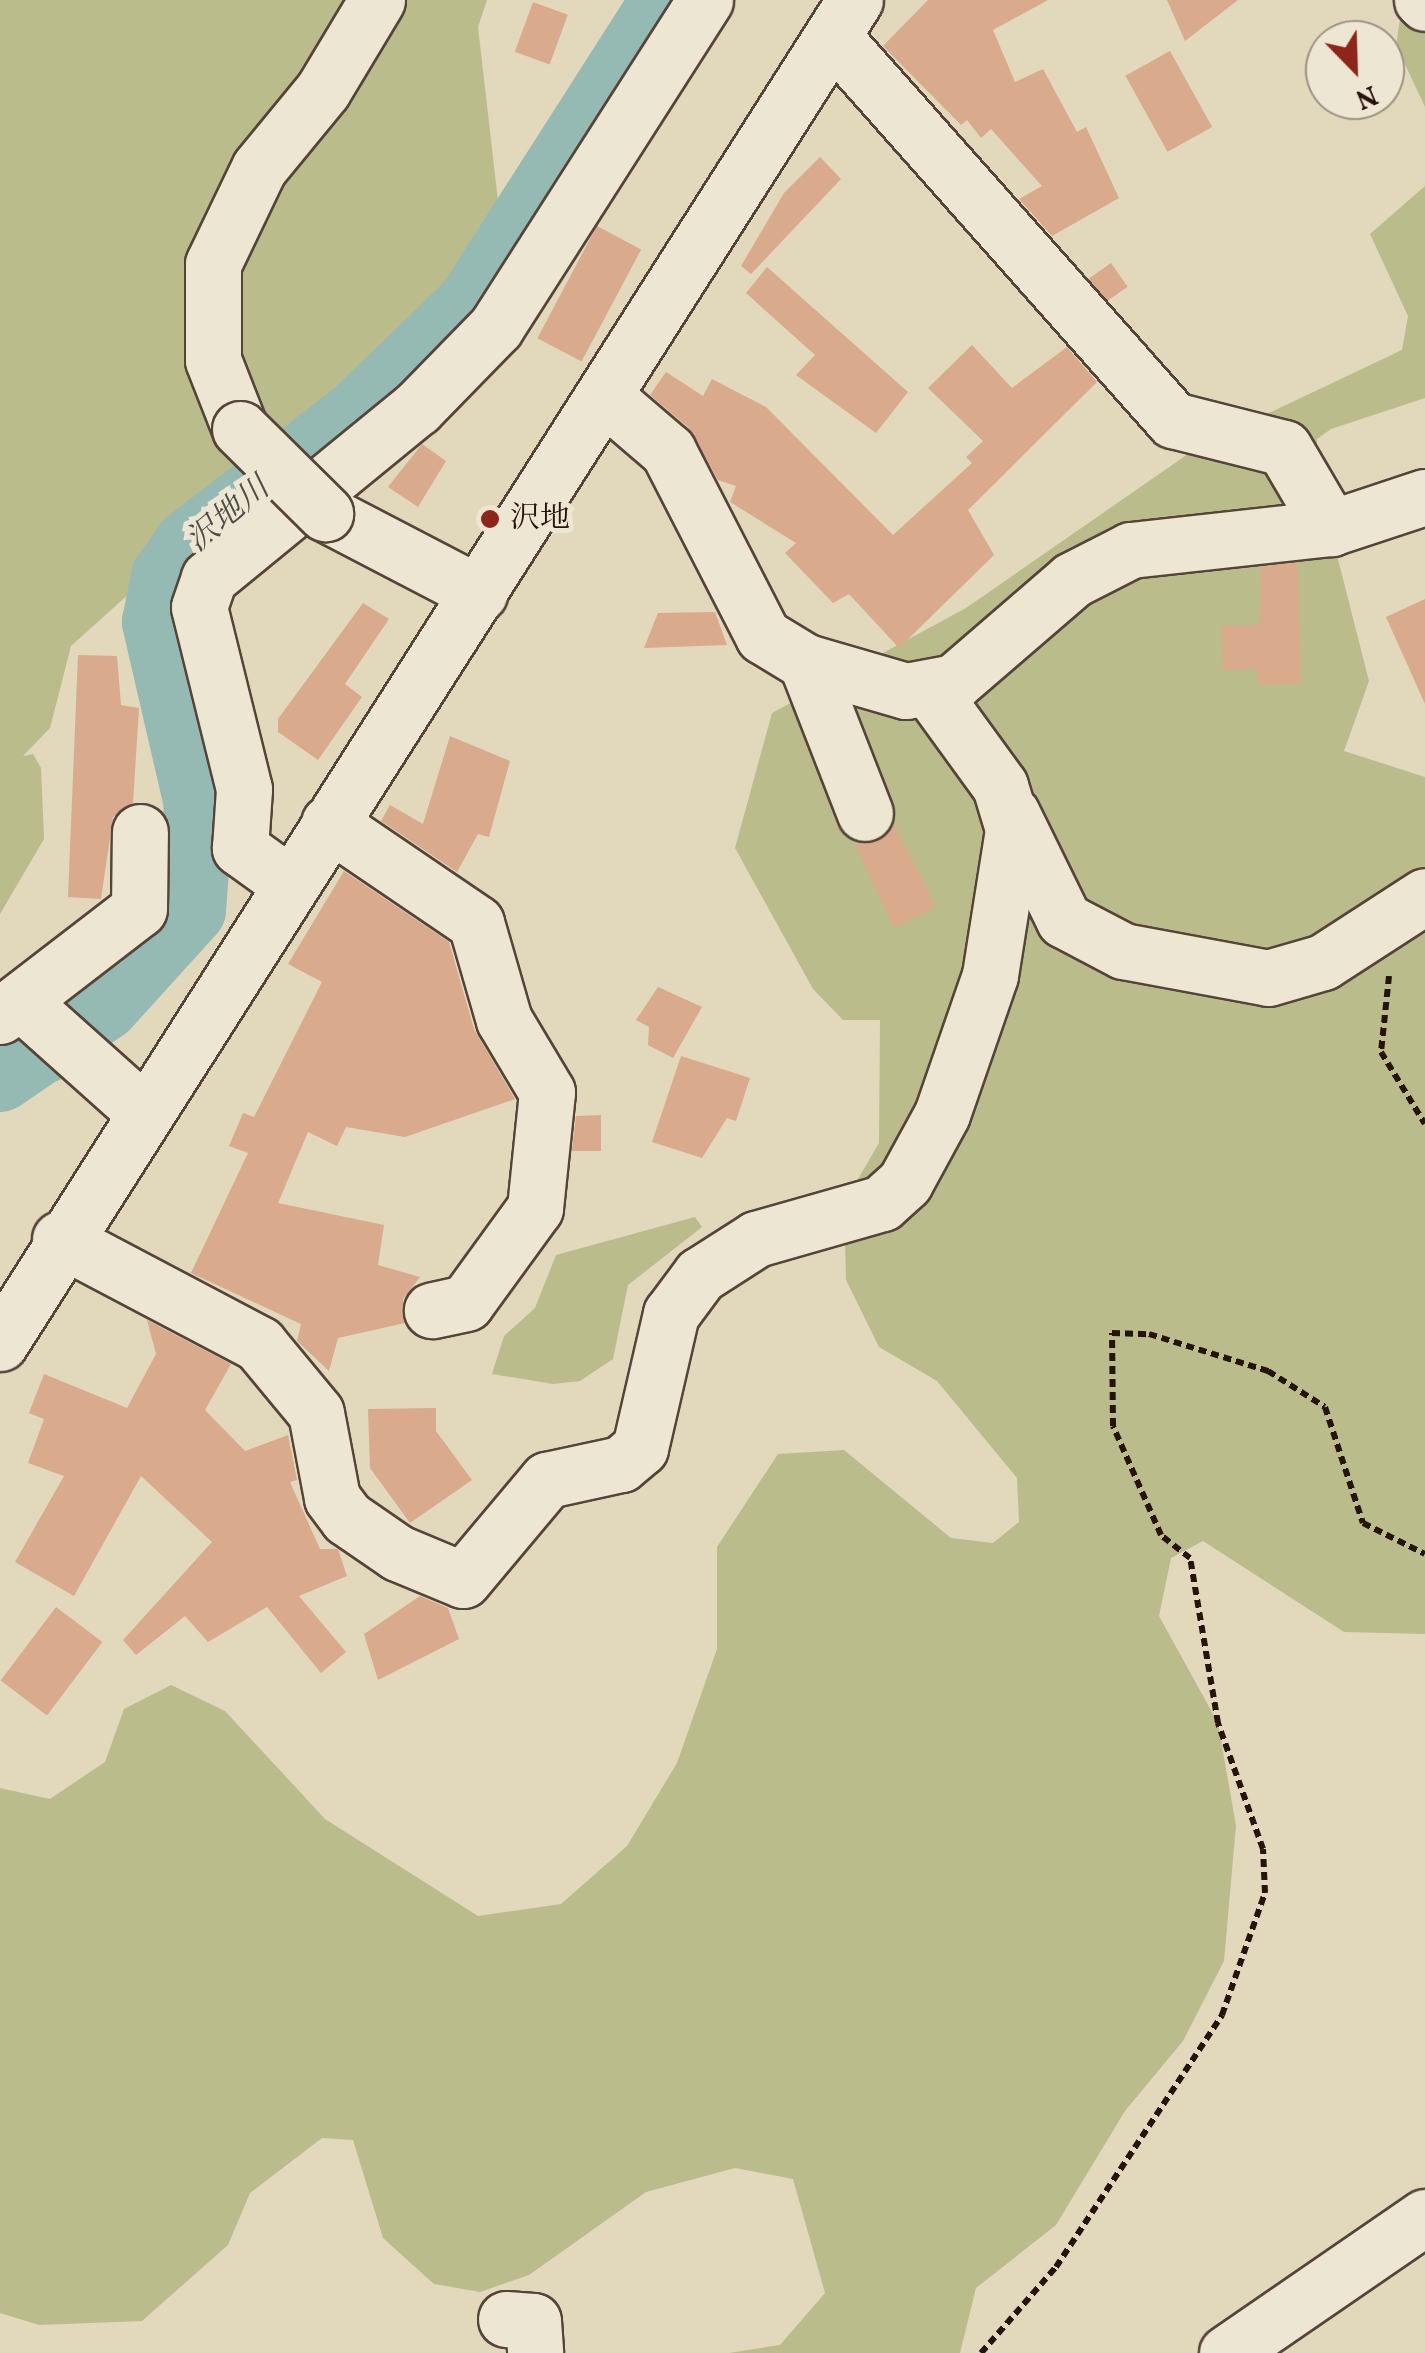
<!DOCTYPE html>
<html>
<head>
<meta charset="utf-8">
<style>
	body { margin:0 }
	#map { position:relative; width:1425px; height:2353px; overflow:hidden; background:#e2d8bc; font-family:Vollkorn,"Noto Serif JP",serif }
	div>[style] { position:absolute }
	.green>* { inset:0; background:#babc8c }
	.river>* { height:70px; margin:-35px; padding:0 35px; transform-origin:35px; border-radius:35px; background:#95b9b3 }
	.building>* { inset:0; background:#d9aa8b; transform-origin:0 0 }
	.path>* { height:6px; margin-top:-3px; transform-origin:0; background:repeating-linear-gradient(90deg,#26130c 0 8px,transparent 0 13px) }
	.roads { filter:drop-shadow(2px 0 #554438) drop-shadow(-2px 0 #554438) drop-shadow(0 2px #554438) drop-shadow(0 -2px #554438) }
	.minor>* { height:55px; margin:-27.5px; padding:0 27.5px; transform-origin:27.5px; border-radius:27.5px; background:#ece6d3 }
	.bridges { filter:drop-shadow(2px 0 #554438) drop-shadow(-2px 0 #554438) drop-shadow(0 2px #554438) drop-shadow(0 -2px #554438) }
	.minor-bridge>* { height:55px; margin:-27.5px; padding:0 27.5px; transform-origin:27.5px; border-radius:27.5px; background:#ece6d3 }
	.dots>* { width:28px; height:28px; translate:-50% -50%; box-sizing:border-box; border:5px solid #ece6d3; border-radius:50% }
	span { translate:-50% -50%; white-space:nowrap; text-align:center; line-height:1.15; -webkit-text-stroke:10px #ece6d3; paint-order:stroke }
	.poi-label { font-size:30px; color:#26130c }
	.left { translate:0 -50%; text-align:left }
	.water-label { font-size:32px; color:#4d4d46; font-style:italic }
	.north { position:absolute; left:1305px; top:20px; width:100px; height:100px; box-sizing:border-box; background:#ece6d3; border:2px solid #9d9283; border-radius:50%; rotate:157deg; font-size:28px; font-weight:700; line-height:40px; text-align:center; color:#26130c }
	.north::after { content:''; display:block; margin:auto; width:35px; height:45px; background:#8f2418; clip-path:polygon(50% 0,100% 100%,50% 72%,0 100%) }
</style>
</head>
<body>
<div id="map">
	<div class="green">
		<i style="clip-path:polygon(0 0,487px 0,478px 27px,501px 227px,336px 408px,71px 646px,50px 728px,23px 756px,33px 754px,41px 768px,44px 839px,0 914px)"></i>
		<i style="clip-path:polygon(1425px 0,1425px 107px,1396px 45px,1401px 13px)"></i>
		<i style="clip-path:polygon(1425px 186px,1425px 398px,1331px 429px,1317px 439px,1316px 473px,1369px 681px,1344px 751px,1425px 777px,1425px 1634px,1344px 1632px,1203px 1541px,1171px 1558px,1159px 1616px,1218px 1723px,1236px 1826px,1224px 1961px,1183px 2041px,1125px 2111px,1056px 2225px,976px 2288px,960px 2353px,729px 2353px,780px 2345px,825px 2293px,793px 2179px,735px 2168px,646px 2192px,529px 2275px,480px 2292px,434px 2284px,383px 2238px,353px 2140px,322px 2138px,250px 2193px,228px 2245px,142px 2321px,39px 2325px,0 2313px,0 1788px,50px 1799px,105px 1762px,124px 1709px,171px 1685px,225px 1711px,325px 1819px,478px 1916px,561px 1904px,627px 1846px,677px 1763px,717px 1649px,717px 1547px,778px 1454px,844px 1450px,951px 1538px,993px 1543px,1019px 1522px,1017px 1478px,937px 1381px,879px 1347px,846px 1280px,844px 1203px,879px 1143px,880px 1020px,843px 1020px,813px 989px,735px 848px,772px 713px,966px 608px,1201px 445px,1402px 350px,1408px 316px,1370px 234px)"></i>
		<i style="clip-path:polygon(16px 1022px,73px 1074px,0 1106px,0 1029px)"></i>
		<i style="clip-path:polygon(695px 1217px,702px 1227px,628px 1285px,613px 1359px,580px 1381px,553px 1384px,492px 1374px,504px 1336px,535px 1308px,556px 1255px)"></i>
	</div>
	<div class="river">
		<i style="left:0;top:1077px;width:127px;rotate:-34.4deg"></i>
		<i style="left:105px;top:1005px;width:128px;rotate:-47.8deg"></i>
		<i style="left:191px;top:910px;width:106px;rotate:-85.7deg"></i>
		<i style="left:199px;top:804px;width:187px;rotate:-103deg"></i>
		<i style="left:157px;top:622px;width:46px;rotate:-78.7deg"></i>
		<i style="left:166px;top:577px;width:40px;rotate:-55.1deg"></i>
		<i style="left:189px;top:544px;width:212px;rotate:-37.5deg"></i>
		<i style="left:357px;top:415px;width:158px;rotate:-44deg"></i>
		<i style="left:471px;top:305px;width:362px;rotate:-57.4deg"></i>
	</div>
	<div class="building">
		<i style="clip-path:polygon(928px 0,1048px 0,993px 30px,1015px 82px,1043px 69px,1077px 132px,1086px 127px,1119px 198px,1052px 236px,1019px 199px,1042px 186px,991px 129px,981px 138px,967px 120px,961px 125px,883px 46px)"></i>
		<i style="clip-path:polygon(1167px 0,1238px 0,1185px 41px)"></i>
		<i style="left:533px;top:2px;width:37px;height:53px;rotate:20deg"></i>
		<i style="left:1170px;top:51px;width:87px;height:51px;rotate:61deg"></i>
		<i style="clip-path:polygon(820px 157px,841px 179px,751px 274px,741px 266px,784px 193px)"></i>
		<i style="left:597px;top:226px;width:50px;height:127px;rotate:28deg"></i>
		<i style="left:1111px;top:263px;width:29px;height:27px;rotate:55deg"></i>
		<i style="clip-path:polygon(767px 267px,908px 392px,876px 433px,796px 375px,815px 355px,746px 293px)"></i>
		<i style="clip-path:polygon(972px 345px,1012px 388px,1067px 347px,1097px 382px,968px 510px,994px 555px,899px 648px,849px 594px,833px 603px,785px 553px,796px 543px,730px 502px,736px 486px,718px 480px,689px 428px,650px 395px,666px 372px,703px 396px,712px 379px,766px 407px,893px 535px,972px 463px,966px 457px,983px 441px,928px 388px)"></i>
		<i style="clip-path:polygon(422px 444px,446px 461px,418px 507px,388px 487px)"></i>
		<i style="clip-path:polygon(1298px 563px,1301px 684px,1259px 685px,1257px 669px,1223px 670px,1221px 626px,1259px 625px,1261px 567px)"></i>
		<i style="clip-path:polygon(1425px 599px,1425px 704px,1386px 617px)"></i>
		<i style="clip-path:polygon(363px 603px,389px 619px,345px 684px,362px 697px,318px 760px,278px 732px,278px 719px)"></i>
		<i style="clip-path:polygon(715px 612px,727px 645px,644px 648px,658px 613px)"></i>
		<i style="clip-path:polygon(78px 655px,117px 656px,121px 705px,139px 708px,133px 803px,113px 817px,101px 899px,68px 897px)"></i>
		<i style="clip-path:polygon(450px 736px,510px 761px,489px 837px,478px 834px,457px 872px,381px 821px,390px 805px,423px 824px)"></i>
		<i style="clip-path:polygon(894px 824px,936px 907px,894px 928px,855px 844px,877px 842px)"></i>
		<i style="clip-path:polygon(344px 871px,449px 942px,474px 1029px,515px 1099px,405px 1137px,346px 1127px,337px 1146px,308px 1132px,278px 1203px,384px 1225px,378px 1265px,420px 1277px,403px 1299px,405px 1323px,338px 1338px,329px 1371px,297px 1341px,301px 1324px,191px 1273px,248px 1153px,229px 1146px,243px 1113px,254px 1117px,322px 982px,288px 964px)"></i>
		<i style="clip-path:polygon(658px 987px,702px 1007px,673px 1058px,648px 1045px,649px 1027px,636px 1020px)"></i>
		<i style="clip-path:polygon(681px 1056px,750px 1078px,736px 1121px,727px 1118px,702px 1158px,652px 1142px)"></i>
		<i style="clip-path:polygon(601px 1115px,601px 1151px,572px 1151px,576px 1116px)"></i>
		<i style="clip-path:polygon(147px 1320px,231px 1364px,205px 1410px,245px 1451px,288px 1435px,297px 1480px,290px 1482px,320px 1549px,338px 1549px,347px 1576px,299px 1596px,346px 1652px,321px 1673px,267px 1607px,208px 1642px,185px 1616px,136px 1655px,123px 1640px,212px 1542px,141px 1476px,74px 1596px,15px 1562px,64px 1476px,28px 1463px,44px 1419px,29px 1413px,44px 1374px,127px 1408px,156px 1354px)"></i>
		<i style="clip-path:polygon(436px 1408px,436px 1431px,472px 1480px,410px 1523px,370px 1468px,368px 1409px)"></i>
		<i style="clip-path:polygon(420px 1596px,448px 1608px,459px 1639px,378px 1680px,364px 1634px)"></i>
		<i style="left:56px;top:1607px;width:58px;height:92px;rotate:37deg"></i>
	</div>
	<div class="path">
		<i style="left:1389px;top:976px;width:76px;rotate:96deg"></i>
		<i style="left:1381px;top:1052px;width:84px;rotate:58.6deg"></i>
		<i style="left:981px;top:2353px;width:114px;rotate:-48.9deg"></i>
		<i style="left:1056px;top:2267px;width:302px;rotate:-56.6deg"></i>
		<i style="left:1222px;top:2015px;width:129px;rotate:-70.6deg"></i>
		<i style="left:1265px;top:1893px;width:44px;rotate:-92.6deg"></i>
		<i style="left:1263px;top:1849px;width:134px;rotate:-109.7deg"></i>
		<i style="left:1218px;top:1723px;width:167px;rotate:-99.6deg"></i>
		<i style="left:1190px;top:1558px;width:37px;rotate:-142deg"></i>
		<i style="left:1161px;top:1535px;width:119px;rotate:-113.8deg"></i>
		<i style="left:1113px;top:1426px;width:93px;rotate:-90.6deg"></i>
		<i style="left:1112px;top:1333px;width:37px;rotate:2deg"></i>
		<i style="left:1149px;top:1334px;width:125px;rotate:17.3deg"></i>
		<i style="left:1268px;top:1371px;width:67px;rotate:32.3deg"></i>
		<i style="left:1325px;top:1407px;width:122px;rotate:71.9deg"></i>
		<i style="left:1363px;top:1523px;width:69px;rotate:26.6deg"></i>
	</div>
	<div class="roads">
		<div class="minor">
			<i style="left:1422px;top:0;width:4px;rotate:45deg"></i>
			<i style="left:834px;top:38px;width:511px;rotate:48.41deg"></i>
			<i style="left:1173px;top:420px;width:114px;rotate:14.2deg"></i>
			<i style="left:1284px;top:448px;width:93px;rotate:59.6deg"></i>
			<i style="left:1331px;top:528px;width:99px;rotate:-18.3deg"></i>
			<i style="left:605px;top:397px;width:83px;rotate:40.6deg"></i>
			<i style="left:668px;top:451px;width:208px;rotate:62.8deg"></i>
			<i style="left:763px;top:636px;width:50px;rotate:31.2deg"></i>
			<i style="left:806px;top:662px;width:104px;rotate:16.2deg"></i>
			<i style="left:906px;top:691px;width:49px;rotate:-10.6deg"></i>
			<i style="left:954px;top:682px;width:156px;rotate:-40.8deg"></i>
			<i style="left:1072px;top:580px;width:66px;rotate:-27deg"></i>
			<i style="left:1131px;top:550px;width:201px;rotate:-6.3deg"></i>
			<i style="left:240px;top:429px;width:74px;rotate:-111.4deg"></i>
			<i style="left:213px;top:360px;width:96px;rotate:-90deg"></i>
			<i style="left:213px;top:264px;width:106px;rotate:-64.4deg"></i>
			<i style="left:259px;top:168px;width:101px;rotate:-50.6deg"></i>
			<i style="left:323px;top:90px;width:105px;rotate:-59deg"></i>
			<i style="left:325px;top:513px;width:174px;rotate:27.5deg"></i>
			<i style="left:806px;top:662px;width:162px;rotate:68.7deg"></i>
			<i style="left:1012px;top:814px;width:118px;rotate:63.9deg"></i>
			<i style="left:1064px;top:920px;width:67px;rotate:27.7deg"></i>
			<i style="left:1123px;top:951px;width:147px;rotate:10.5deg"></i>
			<i style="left:1268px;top:978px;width:57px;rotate:-16.2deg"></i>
			<i style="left:1323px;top:962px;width:121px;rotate:-32.9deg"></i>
			<i style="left:329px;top:823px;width:178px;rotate:34.2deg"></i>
			<i style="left:476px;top:923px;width:101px;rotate:73.9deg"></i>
			<i style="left:504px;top:1020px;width:84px;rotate:59.2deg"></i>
			<i style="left:547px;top:1092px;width:117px;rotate:95.9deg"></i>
			<i style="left:535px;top:1208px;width:117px;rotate:126deg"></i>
			<i style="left:466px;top:1303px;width:35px;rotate:168deg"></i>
			<i style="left:290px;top:884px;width:62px;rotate:-144.2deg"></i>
			<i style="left:240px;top:848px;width:59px;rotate:-86.1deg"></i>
			<i style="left:244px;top:789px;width:187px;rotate:-103.9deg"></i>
			<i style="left:199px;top:607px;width:31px;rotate:-71deg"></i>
			<i style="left:209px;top:578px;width:269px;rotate:-39.3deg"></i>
			<i style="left:417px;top:408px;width:113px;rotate:-45.7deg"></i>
			<i style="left:496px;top:327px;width:388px;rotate:-57.4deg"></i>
			<i style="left:22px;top:1003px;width:162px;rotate:41.8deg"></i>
			<i style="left:0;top:1016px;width:175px;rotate:-37.6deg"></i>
			<i style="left:139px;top:909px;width:77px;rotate:-89.3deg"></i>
			<i style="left:60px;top:1239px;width:225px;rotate:27.8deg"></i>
			<i style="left:259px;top:1344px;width:89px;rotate:50.4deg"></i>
			<i style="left:316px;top:1413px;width:86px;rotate:79.3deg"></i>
			<i style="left:332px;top:1498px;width:25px;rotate:53deg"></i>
			<i style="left:347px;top:1518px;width:62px;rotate:34.5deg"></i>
			<i style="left:398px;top:1553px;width:70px;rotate:22.6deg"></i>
			<i style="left:463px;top:1580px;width:131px;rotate:-50deg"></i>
			<i style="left:547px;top:1480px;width:76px;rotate:-12.2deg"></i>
			<i style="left:621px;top:1464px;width:25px;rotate:-40deg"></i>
			<i style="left:640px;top:1448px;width:138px;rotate:-77deg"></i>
			<i style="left:671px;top:1314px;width:49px;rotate:-53.4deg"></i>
			<i style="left:700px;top:1275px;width:67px;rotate:-32.7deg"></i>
			<i style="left:756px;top:1239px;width:131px;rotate:-15.9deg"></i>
			<i style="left:882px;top:1203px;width:31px;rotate:-42deg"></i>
			<i style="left:905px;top:1182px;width:77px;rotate:-61.4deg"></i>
			<i style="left:942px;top:1114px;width:147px;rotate:-70.9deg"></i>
			<i style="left:990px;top:975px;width:148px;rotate:-81deg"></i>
			<i style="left:1013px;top:829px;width:45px;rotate:-106.8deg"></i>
			<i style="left:1000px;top:786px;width:117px;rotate:-126deg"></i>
			<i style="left:0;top:1343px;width:1592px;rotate:-57.52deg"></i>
			<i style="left:506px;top:2319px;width:27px;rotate:4deg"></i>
			<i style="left:533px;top:2321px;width:32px;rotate:86deg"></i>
			<i style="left:1227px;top:2353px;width:240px;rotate:-34.5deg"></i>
		</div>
	</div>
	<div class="bridges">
		<div class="minor-bridge">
			<i style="left:240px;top:429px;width:120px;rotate:44.7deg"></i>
		</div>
	</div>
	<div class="dots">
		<i style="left:490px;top:519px;background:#8f2418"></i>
	</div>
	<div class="poi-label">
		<span class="left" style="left:510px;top:519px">沢地</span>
	</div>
	<div class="water-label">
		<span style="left:229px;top:516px;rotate:-40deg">沢地川</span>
	</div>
	<div class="north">N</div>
</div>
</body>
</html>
